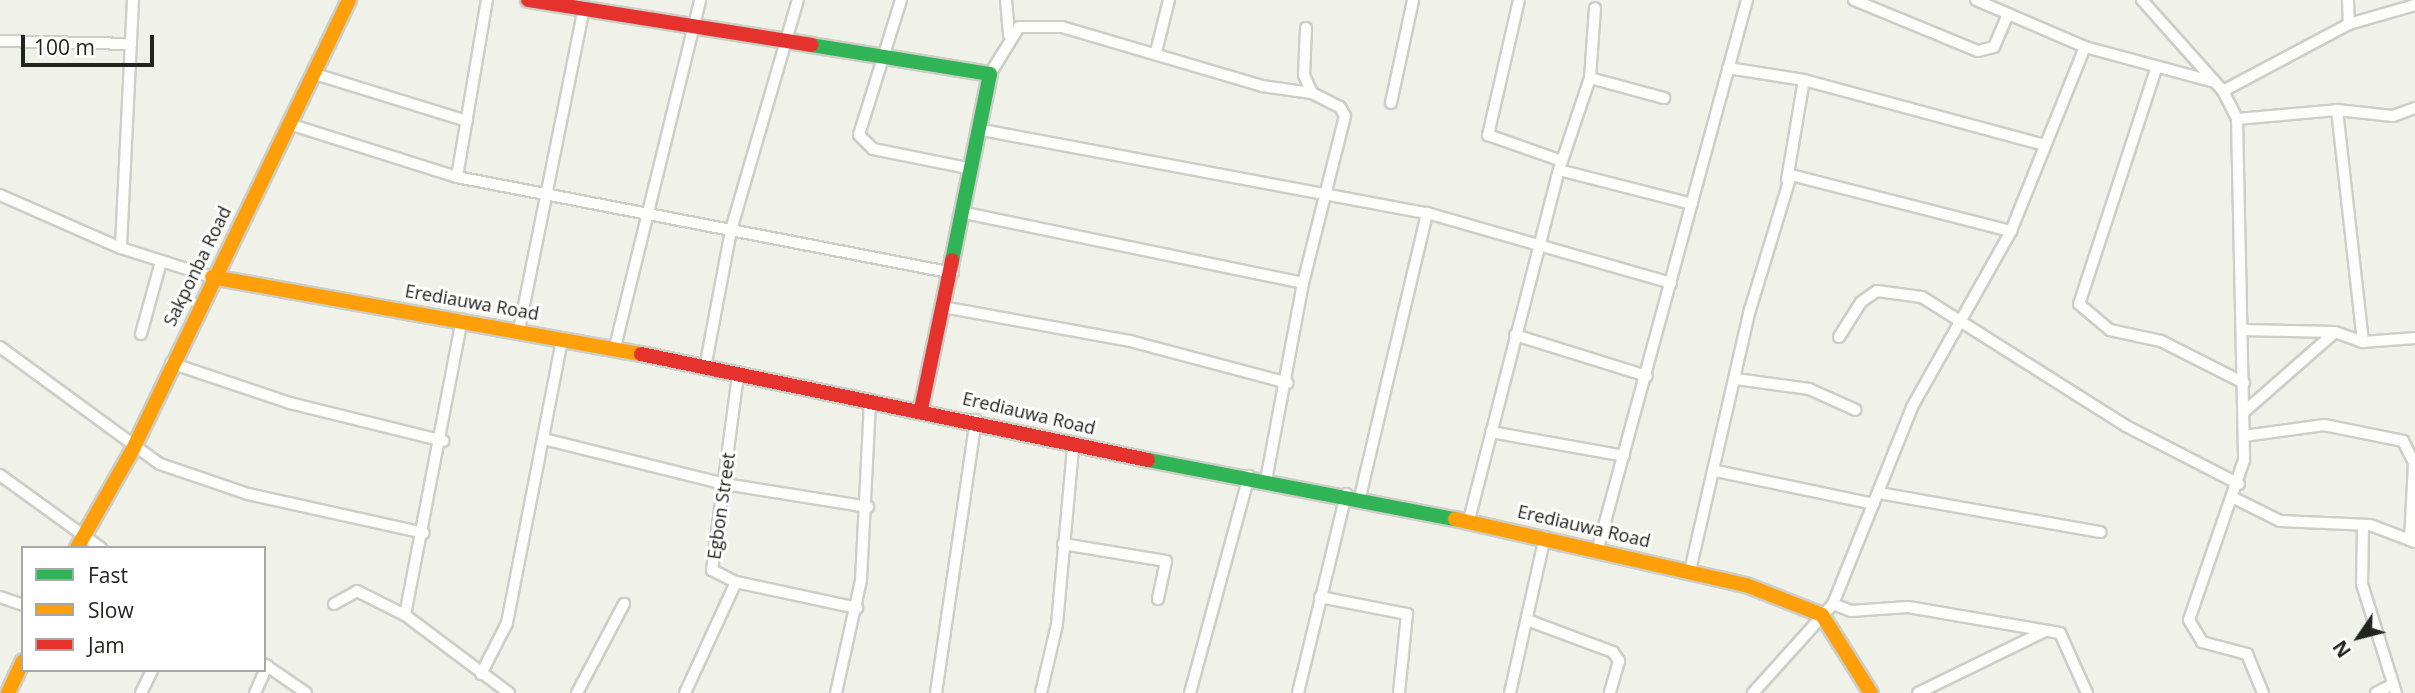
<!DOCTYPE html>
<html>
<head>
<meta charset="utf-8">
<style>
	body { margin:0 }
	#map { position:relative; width:2415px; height:693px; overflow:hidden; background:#f0f2ea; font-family:"Open Sans",sans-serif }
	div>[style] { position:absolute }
	.roads { filter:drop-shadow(2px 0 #cccec8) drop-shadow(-2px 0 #cccec8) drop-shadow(0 2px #cccec8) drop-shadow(0 -2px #cccec8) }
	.street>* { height:10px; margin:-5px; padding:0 5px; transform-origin:5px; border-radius:5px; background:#fdfdfc }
	.fast>* { height:14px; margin:-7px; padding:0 7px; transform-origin:7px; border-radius:7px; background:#30b455 }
	.slow>* { height:14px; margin:-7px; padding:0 7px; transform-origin:7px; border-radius:7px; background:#ff9f0a }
	.jam>* { height:14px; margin:-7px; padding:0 7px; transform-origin:7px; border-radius:7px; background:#e5322d }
	span { translate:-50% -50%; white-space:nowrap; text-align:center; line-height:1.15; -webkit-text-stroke:6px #fff; paint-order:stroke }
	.street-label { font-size:18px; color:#22241e }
	.legend { position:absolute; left:21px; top:546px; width:245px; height:126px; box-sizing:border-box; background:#fff; border:2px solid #a7a7a5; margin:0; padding:9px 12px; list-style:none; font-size:21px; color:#22241e }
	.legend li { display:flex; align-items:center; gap:14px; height:35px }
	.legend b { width:35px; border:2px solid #a7a7a5 }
	.north { position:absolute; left:2324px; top:602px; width:70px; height:70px; -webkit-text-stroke:5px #fff; paint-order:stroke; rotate:235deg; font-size:19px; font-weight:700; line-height:28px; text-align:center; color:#22241e }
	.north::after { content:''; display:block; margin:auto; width:24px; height:32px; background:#22241e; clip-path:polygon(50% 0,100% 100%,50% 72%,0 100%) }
	.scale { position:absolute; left:21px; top:35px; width:133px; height:32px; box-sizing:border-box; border:4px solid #22241e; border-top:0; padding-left:9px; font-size:21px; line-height:24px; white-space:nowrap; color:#22241e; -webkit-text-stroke:5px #fff; paint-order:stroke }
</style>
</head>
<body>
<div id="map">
	<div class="roads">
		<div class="street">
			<i style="left:133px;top:0;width:248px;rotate:92.8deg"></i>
			<i style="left:121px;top:248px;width:96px;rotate:17.7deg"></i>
			<i style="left:901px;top:0;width:141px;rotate:107.3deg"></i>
			<i style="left:859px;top:135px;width:20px;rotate:45deg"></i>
			<i style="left:873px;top:149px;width:101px;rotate:11.4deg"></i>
			<i style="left:1006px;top:0;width:35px;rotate:85deg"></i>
			<i style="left:1519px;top:0;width:139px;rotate:102.9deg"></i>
			<i style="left:1488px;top:135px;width:78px;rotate:19.4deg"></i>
			<i style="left:1854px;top:0;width:134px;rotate:22.4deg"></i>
			<i style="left:1978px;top:51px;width:16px;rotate:-14deg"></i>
			<i style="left:1994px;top:47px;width:36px;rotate:-67deg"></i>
			<i style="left:1976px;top:0;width:119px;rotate:23.3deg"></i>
			<i style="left:2085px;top:47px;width:131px;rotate:15.1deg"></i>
			<i style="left:2142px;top:0;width:122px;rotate:48.3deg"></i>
			<i style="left:2223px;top:91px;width:31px;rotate:63deg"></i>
			<i style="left:2237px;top:119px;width:341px;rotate:88.8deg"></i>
			<i style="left:2244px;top:460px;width:169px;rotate:109deg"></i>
			<i style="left:2189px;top:620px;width:26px;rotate:59deg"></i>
			<i style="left:2202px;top:642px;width:47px;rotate:14.9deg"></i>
			<i style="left:2247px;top:654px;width:42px;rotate:67.7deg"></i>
			<i style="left:2348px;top:0;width:24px;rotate:88deg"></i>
			<i style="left:1306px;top:28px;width:47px;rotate:92.4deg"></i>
			<i style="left:1304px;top:75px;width:20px;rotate:66deg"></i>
			<i style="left:0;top:41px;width:131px;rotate:1.3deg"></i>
			<i style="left:1156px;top:52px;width:54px;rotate:-76deg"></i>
			<i style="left:1728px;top:68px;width:77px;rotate:9deg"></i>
			<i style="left:1804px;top:80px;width:245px;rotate:15.1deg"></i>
			<i style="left:2156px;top:69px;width:247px;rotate:108.1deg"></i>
			<i style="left:2079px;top:304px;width:40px;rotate:40deg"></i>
			<i style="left:2110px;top:330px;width:52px;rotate:12.2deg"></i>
			<i style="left:2161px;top:341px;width:93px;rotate:26.8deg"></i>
			<i style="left:315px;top:74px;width:159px;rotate:17.2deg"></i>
			<i style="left:990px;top:74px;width:55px;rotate:-58.3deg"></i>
			<i style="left:1019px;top:27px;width:43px"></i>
			<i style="left:1062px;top:27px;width:209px;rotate:16.4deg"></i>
			<i style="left:1262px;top:86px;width:50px;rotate:8deg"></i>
			<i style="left:1312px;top:93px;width:31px;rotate:27deg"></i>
			<i style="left:1340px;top:107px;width:10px;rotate:61deg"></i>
			<i style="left:1345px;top:116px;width:172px;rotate:104.1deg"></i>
			<i style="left:1303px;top:283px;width:200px;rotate:100.6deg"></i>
			<i style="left:1590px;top:78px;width:77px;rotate:15.1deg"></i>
			<i style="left:2223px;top:91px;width:143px;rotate:-28deg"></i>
			<i style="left:2349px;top:24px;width:69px;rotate:-16.1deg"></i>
			<i style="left:1391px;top:103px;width:105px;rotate:-77.9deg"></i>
			<i style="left:2337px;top:110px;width:233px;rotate:83.6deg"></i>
			<i style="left:2237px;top:119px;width:100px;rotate:-5.1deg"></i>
			<i style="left:2337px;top:110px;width:56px;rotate:6.1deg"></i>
			<i style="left:2393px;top:116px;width:23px;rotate:-20deg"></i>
			<i style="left:289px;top:124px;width:176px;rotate:17.5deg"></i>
			<i style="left:457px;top:177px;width:505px;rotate:10.95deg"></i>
			<i style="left:982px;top:130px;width:453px;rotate:10.6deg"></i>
			<i style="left:1427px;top:213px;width:254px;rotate:16deg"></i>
			<i style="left:1559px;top:170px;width:137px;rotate:14.3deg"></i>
			<i style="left:457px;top:177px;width:180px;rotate:-80.4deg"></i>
			<i style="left:1787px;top:180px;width:101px;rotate:-80.4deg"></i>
			<i style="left:0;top:195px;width:132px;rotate:23.7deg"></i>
			<i style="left:965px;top:213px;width:345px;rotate:11.7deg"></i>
			<i style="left:943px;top:307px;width:190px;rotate:10.3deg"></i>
			<i style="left:1130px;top:341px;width:163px;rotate:14.9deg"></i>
			<i style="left:519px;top:330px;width:328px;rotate:-78.6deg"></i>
			<i style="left:2243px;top:330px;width:92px;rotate:1.2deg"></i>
			<i style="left:2335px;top:332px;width:30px;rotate:20deg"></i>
			<i style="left:2363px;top:342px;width:52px;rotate:-4.4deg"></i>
			<i style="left:141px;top:334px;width:75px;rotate:-74.5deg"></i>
			<i style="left:1515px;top:335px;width:138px;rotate:17.3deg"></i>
			<i style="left:1839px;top:337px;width:41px;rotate:-57.8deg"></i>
			<i style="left:1861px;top:302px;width:19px;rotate:-35deg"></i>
			<i style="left:1877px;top:291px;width:45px;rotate:7.6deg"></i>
			<i style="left:1922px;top:297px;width:241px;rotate:32.3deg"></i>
			<i style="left:2126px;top:426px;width:127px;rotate:27.2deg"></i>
			<i style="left:0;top:347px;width:198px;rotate:36.2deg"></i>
			<i style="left:160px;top:464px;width:93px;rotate:18.8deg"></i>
			<i style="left:248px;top:494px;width:180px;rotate:12.5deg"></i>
			<i style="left:614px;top:351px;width:361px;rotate:-76.2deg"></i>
			<i style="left:171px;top:363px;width:126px;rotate:18.6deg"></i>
			<i style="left:290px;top:403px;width:158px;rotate:13.9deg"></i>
			<i style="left:705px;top:368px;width:140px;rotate:-79.3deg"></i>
			<i style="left:731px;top:230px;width:240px;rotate:-73.8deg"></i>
			<i style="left:738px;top:375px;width:197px;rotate:97.6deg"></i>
			<i style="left:712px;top:570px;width:27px;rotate:27deg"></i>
			<i style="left:736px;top:582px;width:124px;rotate:12.1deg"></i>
			<i style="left:1736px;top:379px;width:74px;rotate:7.8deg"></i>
			<i style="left:1809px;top:389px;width:51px;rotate:24.1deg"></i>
			<i style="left:2244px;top:412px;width:121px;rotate:-41.3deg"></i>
			<i style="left:1491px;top:432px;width:135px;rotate:10.2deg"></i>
			<i style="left:2244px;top:436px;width:81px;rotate:-7.8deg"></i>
			<i style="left:2324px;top:425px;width:81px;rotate:11.4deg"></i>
			<i style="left:2403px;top:441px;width:25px;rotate:63deg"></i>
			<i style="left:2414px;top:463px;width:77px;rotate:93deg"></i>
			<i style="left:544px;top:439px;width:187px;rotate:14deg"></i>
			<i style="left:725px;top:484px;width:145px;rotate:9.1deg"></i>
			<i style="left:1716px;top:471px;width:161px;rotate:11.8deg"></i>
			<i style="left:0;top:475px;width:125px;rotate:35.9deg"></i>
			<i style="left:1879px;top:493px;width:225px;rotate:10deg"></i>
			<i style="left:1360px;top:497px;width:292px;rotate:-76.7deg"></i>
			<i style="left:2234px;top:498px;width:51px;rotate:26.6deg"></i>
			<i style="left:2280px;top:521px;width:90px;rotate:2.5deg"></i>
			<i style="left:2370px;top:525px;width:48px;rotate:20.7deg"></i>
			<i style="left:1469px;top:520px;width:361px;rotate:-75.6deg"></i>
			<i style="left:1559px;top:170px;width:97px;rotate:-71.4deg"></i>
			<i style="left:1590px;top:78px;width:70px;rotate:-85.9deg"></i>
			<i style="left:2363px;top:528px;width:56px;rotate:91deg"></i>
			<i style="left:2362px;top:584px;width:114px;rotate:72.7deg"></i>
			<i style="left:1063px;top:544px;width:104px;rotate:9.4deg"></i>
			<i style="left:1166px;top:561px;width:39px;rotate:102deg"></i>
			<i style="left:1598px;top:548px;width:568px;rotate:-74.79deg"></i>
			<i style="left:1690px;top:571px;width:268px;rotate:-77.1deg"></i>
			<i style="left:1750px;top:310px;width:141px;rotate:-73.1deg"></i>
			<i style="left:1791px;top:175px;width:227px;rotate:14.3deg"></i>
			<i style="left:0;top:597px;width:24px;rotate:19deg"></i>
			<i style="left:1320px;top:597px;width:89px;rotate:11.1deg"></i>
			<i style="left:1407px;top:614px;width:79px;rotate:95.8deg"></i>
			<i style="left:334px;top:604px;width:26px;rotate:-29deg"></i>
			<i style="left:357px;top:591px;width:54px;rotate:26.6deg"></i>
			<i style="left:405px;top:615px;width:130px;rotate:36.9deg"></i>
			<i style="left:1833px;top:604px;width:19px;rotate:21deg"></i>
			<i style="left:1851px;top:611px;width:57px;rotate:-4deg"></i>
			<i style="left:1908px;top:607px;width:154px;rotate:9.7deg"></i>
			<i style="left:2060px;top:633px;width:66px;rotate:65.8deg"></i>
			<i style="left:405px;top:615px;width:301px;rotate:-79.1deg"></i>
			<i style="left:1527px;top:620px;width:92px;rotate:20.4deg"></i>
			<i style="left:1613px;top:652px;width:11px;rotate:56deg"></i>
			<i style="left:1619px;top:661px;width:33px;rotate:106deg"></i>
			<i style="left:264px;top:664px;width:51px;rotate:34.6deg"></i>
			<i style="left:481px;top:674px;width:57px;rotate:-63deg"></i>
			<i style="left:507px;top:623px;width:289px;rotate:-79deg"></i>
			<i style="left:141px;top:693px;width:25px;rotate:-64deg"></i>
			<i style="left:255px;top:693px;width:30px;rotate:-66deg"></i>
			<i style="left:577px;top:693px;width:101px;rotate:-62.2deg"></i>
			<i style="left:685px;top:693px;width:122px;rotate:-65.3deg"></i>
			<i style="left:836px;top:693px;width:116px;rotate:-77.5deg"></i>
			<i style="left:861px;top:580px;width:180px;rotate:-87.1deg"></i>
			<i style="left:936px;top:693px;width:276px;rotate:-81.7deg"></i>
			<i style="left:1041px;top:693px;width:71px;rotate:-76.9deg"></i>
			<i style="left:1057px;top:624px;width:178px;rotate:-84.8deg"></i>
			<i style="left:1190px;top:693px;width:225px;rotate:-74.8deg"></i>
			<i style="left:1298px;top:693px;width:205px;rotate:-76.4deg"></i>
			<i style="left:1510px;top:693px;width:160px;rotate:-77.4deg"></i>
			<i style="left:1753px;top:693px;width:120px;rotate:-48deg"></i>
			<i style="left:1833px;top:604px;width:212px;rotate:-68.1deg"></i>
			<i style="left:1912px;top:407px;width:202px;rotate:-60.6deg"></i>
			<i style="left:2011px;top:231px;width:198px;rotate:-68.1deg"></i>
			<i style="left:1918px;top:693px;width:141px;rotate:-26deg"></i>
			<i style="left:2376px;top:693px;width:18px;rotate:-27deg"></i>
		</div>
		<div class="fast">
			<i style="left:811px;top:45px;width:181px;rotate:9.2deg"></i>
			<i style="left:990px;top:74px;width:190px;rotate:101.5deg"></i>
			<i style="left:1148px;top:460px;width:313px;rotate:10.9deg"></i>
		</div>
		<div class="slow">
			<i style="left:212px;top:277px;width:436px;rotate:10.2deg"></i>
			<i style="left:1455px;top:519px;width:298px;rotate:12.8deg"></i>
			<i style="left:1746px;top:585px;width:82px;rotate:21.5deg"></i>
			<i style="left:1822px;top:615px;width:92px;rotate:57.9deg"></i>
			<i style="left:77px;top:548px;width:114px;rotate:-60.5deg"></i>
			<i style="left:133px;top:449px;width:498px;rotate:-64.3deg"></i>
			<i style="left:8px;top:693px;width:35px;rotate:-65deg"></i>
		</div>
		<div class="jam">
			<i style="left:528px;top:0;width:287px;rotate:9deg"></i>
			<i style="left:641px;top:354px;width:518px;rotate:11.81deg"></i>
			<i style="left:921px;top:409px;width:152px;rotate:-78.2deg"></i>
		</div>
	</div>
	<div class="street-label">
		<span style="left:197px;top:266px;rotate:-64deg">Sakponba Road</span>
		<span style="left:472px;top:302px;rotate:10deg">Erediauwa Road</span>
		<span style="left:1029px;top:413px;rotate:13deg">Erediauwa Road</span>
		<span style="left:721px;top:506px;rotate:-82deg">Egbon Street</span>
		<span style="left:1584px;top:526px;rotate:13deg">Erediauwa Road</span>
	</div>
	<ul class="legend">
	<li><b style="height:9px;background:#30b455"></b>Fast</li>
	<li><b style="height:9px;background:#ff9f0a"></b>Slow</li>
	<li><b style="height:9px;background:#e5322d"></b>Jam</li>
	</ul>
	<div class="north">N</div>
	<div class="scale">100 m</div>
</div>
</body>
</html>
